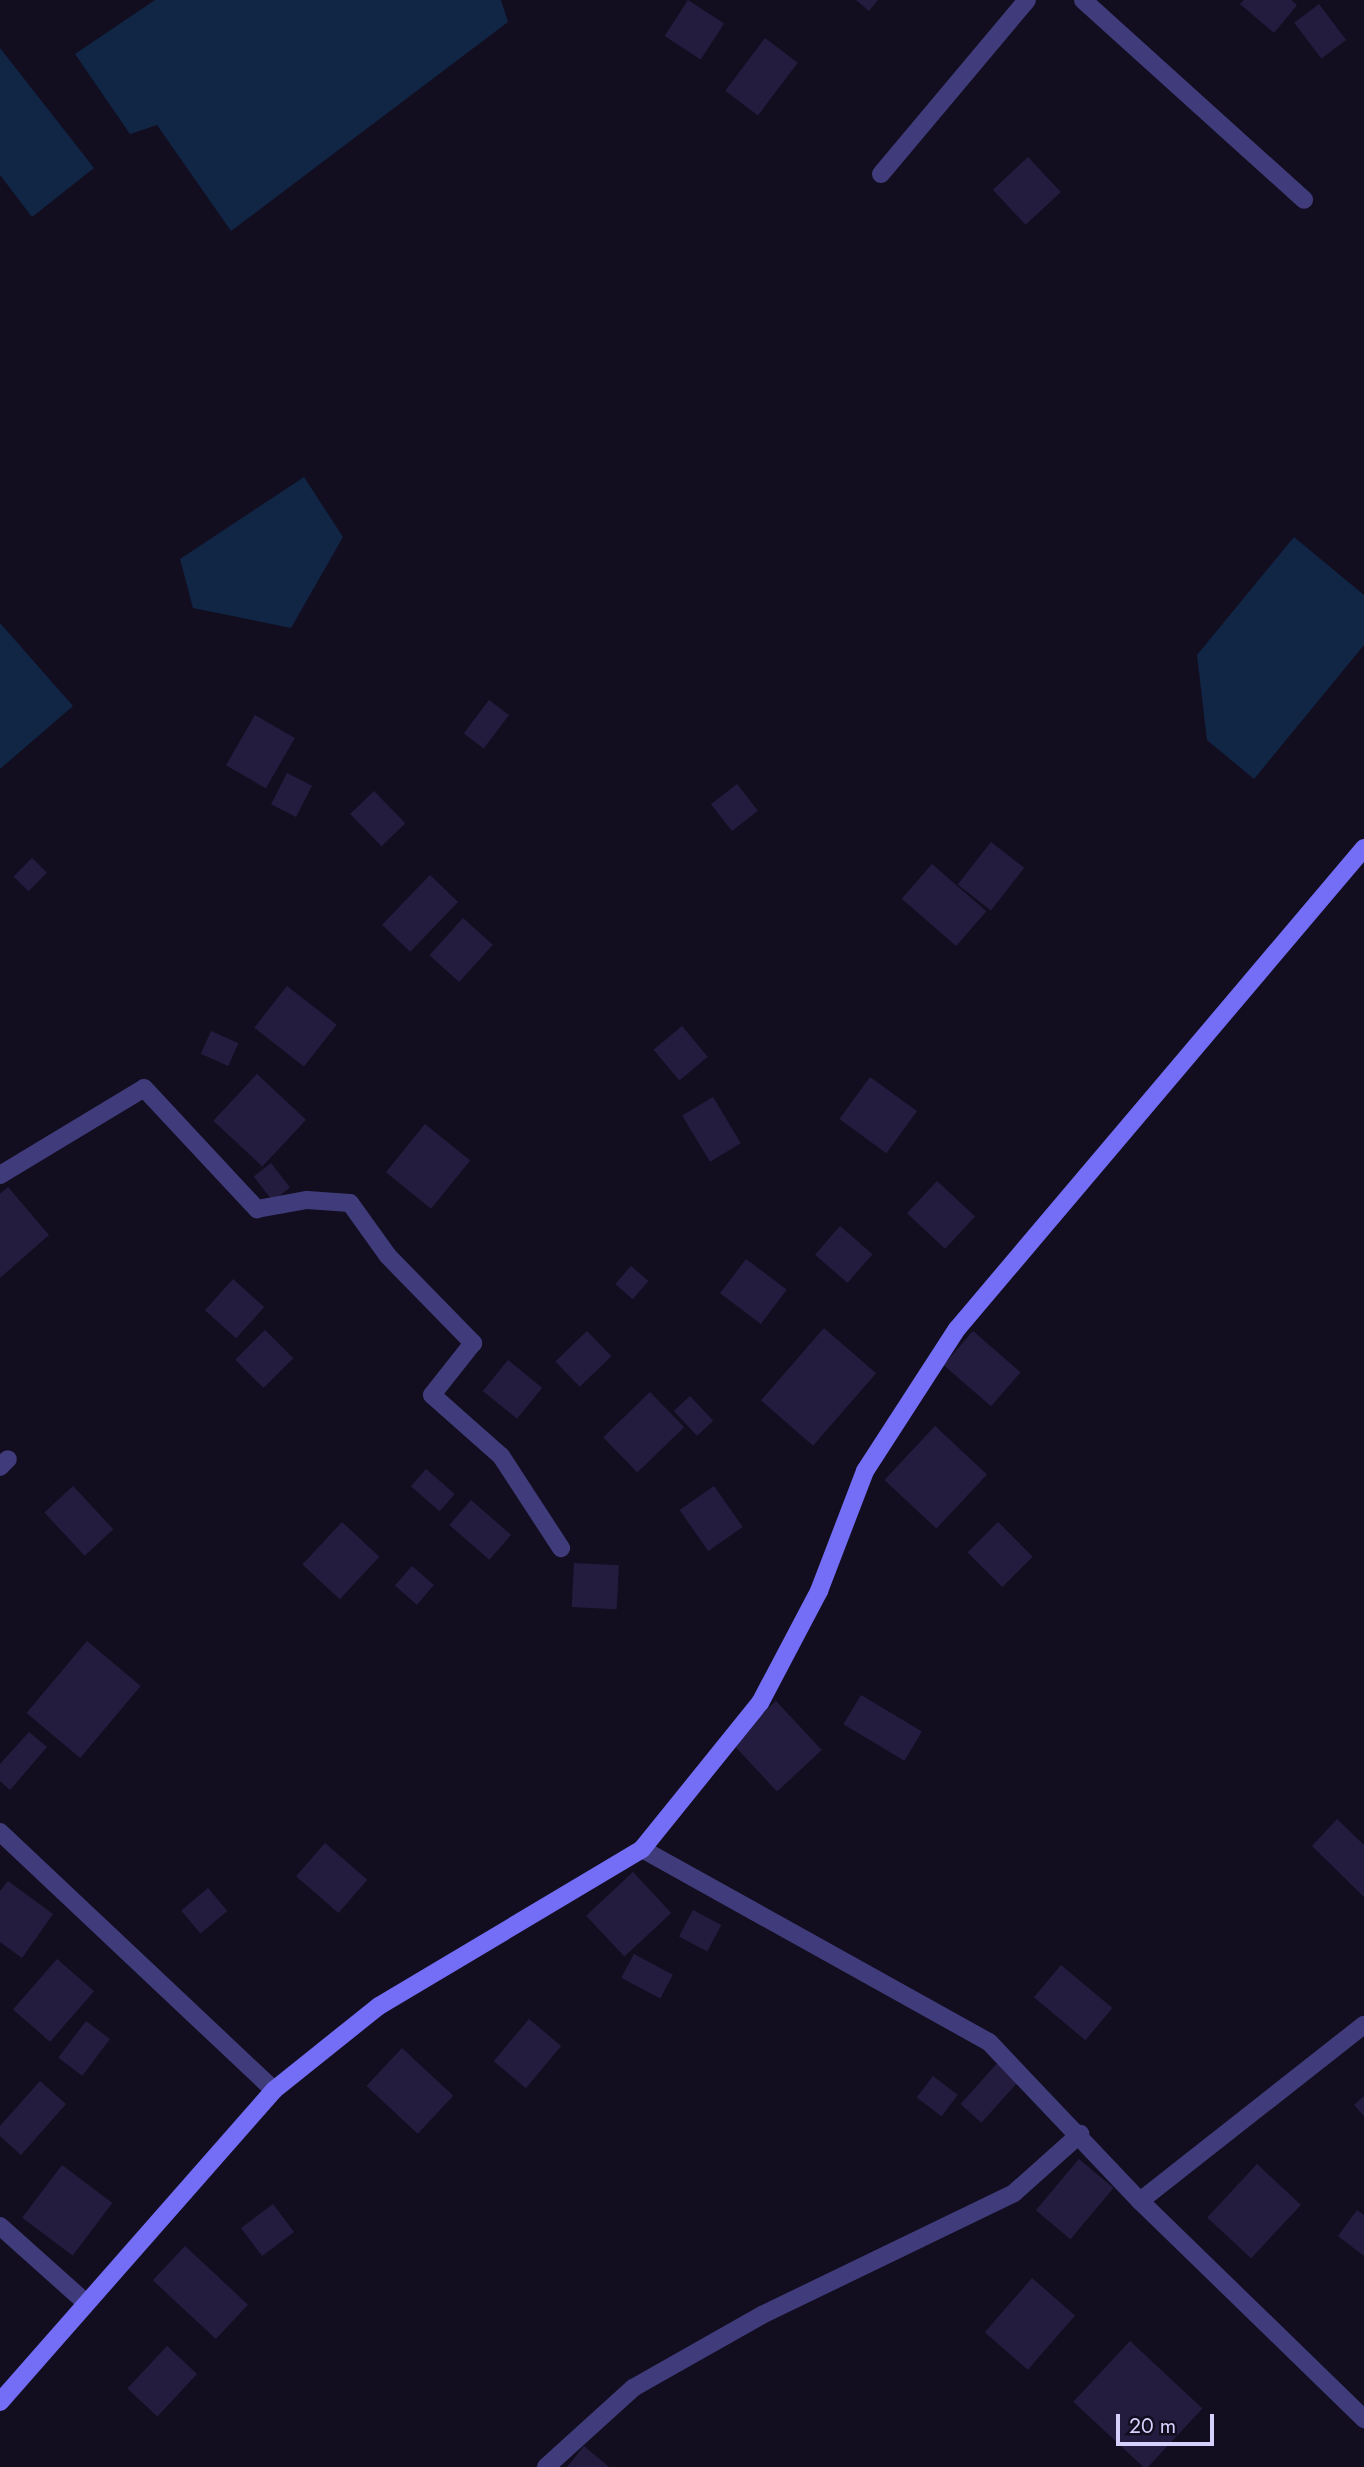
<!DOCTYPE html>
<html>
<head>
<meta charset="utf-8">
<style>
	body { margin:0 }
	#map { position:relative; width:1364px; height:2467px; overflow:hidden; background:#120e20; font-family:Jost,sans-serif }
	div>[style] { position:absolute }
	.water>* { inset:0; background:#112545 }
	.building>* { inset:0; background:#241c3f; transform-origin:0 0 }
	.minor>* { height:18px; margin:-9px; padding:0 9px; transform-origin:9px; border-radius:9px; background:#403c7b }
	.tertiary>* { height:18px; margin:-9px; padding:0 9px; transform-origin:9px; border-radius:9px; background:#403c7b }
	.secondary>* { height:18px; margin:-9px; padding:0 9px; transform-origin:9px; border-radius:9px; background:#746df5 }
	span { translate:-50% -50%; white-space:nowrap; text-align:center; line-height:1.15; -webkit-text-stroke:5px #120e20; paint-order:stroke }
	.scale { position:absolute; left:1116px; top:2414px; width:98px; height:32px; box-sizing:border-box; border:4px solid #d6d0fc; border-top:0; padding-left:9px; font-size:21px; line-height:24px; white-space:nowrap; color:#d6d0fc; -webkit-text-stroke:5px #120e20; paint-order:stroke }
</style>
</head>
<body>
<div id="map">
	<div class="water">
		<i style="clip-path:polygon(155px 0,501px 0,508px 22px,231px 231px,157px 125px,130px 134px,75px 54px)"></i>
		<i style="clip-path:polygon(0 48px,94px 168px,32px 217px,0 175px)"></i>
		<i style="clip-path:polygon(304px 477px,343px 537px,291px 628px,193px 608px,180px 559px)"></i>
		<i style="clip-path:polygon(1294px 537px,1364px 595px,1364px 645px,1254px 779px,1207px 740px,1197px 655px)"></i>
		<i style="clip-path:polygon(0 623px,73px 706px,0 769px)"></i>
	</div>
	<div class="building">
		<i style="left:688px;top:0;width:43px;height:43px;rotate:33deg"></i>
		<i style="clip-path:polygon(856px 0,878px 0,869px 11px)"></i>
		<i style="clip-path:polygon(1244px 0,1291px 0,1297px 5px,1274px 33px,1240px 4px)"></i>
		<i style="left:1319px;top:4px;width:45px;height:31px;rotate:53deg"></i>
		<i style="left:765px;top:38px;width:41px;height:66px;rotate:37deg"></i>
		<i style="left:1028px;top:157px;width:48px;height:48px;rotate:47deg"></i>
		<i style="left:489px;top:700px;width:25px;height:42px;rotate:37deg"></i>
		<i style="left:255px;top:715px;width:46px;height:58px;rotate:30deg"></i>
		<i style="left:287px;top:773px;width:28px;height:35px;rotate:27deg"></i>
		<i style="left:737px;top:784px;width:34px;height:33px;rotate:52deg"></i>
		<i style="left:374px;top:791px;width:45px;height:33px;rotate:46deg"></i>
		<i style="left:991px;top:842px;width:42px;height:54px;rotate:38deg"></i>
		<i style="left:32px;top:858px;width:21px;height:26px;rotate:45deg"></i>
		<i style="left:932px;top:864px;width:72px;height:46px;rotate:41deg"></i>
		<i style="left:430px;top:875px;width:39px;height:69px;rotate:44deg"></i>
		<i style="left:463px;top:918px;width:40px;height:50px;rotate:42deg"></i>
		<i style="left:287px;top:986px;width:63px;height:53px;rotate:38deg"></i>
		<i style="left:682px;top:1026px;width:40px;height:37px;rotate:50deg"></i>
		<i style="left:211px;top:1031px;width:30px;height:25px;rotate:24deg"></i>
		<i style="left:257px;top:1074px;width:67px;height:64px;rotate:43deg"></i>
		<i style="left:870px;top:1077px;width:58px;height:52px;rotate:36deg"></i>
		<i style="left:713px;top:1097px;width:54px;height:36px;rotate:59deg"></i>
		<i style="left:425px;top:1124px;width:58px;height:62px;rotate:39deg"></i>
		<i style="left:271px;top:1163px;width:31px;height:22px;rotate:52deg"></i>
		<i style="left:937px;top:1181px;width:52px;height:44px;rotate:43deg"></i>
		<i style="clip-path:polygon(8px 1187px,49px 1235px,0 1278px,0 1194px)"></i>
		<i style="left:840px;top:1226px;width:43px;height:38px;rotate:41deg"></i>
		<i style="left:746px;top:1259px;width:51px;height:43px;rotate:37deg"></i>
		<i style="left:631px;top:1266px;width:23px;height:24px;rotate:41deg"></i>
		<i style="left:233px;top:1279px;width:42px;height:42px;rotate:42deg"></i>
		<i style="left:824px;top:1328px;width:69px;height:96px;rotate:41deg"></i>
		<i style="left:265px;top:1330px;width:40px;height:42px;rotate:45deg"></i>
		<i style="left:587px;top:1331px;width:35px;height:44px;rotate:46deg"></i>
		<i style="left:973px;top:1331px;width:63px;height:45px;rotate:41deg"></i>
		<i style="left:508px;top:1360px;width:44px;height:40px;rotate:39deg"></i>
		<i style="left:650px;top:1392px;width:49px;height:65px;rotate:46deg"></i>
		<i style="left:690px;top:1396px;width:34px;height:22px;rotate:47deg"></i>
		<i style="left:935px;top:1426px;width:71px;height:74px;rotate:43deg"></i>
		<i style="left:426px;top:1469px;width:38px;height:23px;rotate:41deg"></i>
		<i style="left:73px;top:1486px;width:59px;height:39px;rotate:47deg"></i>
		<i style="left:714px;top:1486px;width:50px;height:42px;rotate:55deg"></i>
		<i style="left:471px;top:1500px;width:53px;height:33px;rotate:41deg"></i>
		<i style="left:342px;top:1522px;width:51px;height:58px;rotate:43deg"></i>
		<i style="left:998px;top:1522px;width:49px;height:43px;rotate:45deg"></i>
		<i style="left:574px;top:1563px;width:45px;height:44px;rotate:3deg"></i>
		<i style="left:412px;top:1566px;width:29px;height:26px;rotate:41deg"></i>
		<i style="left:87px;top:1641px;width:70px;height:94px;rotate:40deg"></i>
		<i style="left:861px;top:1695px;width:71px;height:34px;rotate:31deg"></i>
		<i style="left:776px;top:1701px;width:67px;height:61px;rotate:47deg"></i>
		<i style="clip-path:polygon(29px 1732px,47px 1747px,10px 1790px,0 1781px,0 1764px)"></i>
		<i style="clip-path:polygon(1337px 1819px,1364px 1845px,1364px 1897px,1312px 1846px)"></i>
		<i style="left:325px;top:1843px;width:56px;height:44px;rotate:41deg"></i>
		<i style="left:633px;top:1872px;width:56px;height:64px;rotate:47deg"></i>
		<i style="clip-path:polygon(8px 1881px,53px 1914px,22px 1958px,0 1942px,0 1891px)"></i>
		<i style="left:208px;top:1888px;width:30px;height:35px;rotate:50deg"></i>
		<i style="left:693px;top:1910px;width:32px;height:30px;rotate:28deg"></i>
		<i style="left:634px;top:1954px;width:44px;height:27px;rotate:28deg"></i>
		<i style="left:57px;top:1959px;width:49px;height:67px;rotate:41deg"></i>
		<i style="left:1061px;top:1965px;width:67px;height:42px;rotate:40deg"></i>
		<i style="left:529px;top:2019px;width:42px;height:55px;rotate:40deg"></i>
		<i style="left:86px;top:2021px;width:30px;height:46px;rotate:37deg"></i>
		<i style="left:402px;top:2048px;width:70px;height:52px;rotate:43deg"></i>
		<i style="left:1002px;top:2058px;width:28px;height:62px;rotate:42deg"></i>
		<i style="left:933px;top:2076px;width:31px;height:27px;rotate:37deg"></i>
		<i style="clip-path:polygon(40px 2081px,66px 2104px,21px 2155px,0 2136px,0 2126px)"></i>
		<i style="clip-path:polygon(1364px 2096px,1364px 2116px,1354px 2105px)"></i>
		<i style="left:1079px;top:2159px;width:45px;height:67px;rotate:40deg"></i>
		<i style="left:1257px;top:2164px;width:60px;height:73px;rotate:43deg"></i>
		<i style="left:62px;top:2165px;width:63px;height:66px;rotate:37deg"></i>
		<i style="left:273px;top:2204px;width:35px;height:40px;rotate:53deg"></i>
		<i style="clip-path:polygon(1357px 2210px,1364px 2215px,1364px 2256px,1338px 2236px)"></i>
		<i style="left:185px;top:2246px;width:86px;height:47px;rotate:43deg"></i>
		<i style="left:1032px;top:2278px;width:57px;height:72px;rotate:41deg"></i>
		<i style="left:1130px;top:2341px;width:99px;height:83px;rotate:43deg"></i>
		<i style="left:167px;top:2346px;width:41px;height:58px;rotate:43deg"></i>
		<i style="clip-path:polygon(584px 2446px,609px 2467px,567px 2467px)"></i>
	</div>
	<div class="minor">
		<i style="left:1083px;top:0;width:298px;rotate:42.1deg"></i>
		<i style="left:881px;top:174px;width:227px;rotate:-50deg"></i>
		<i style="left:0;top:1175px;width:168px;rotate:-31.1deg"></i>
		<i style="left:144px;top:1088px;width:166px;rotate:47deg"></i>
		<i style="left:257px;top:1209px;width:51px;rotate:-10.2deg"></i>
		<i style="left:307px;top:1200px;width:43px;rotate:4deg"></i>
		<i style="left:350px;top:1203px;width:65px;rotate:54.4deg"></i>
		<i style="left:388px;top:1256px;width:122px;rotate:45.7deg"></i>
		<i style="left:473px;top:1343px;width:66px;rotate:128.3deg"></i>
		<i style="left:432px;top:1395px;width:92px;rotate:41.5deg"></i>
		<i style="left:501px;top:1456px;width:110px;rotate:56.9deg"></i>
		<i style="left:0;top:1467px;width:11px;rotate:-45deg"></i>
		<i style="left:0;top:1832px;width:376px;rotate:43.3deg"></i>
		<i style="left:1140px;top:2201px;width:313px;rotate:44.2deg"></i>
		<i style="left:0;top:2226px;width:115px;rotate:41.8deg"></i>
		<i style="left:546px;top:2467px;width:118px;rotate:-42.2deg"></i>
		<i style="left:633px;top:2388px;width:148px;rotate:-29.5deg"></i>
		<i style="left:762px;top:2315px;width:280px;rotate:-25.8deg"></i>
		<i style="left:1014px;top:2193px;width:89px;rotate:-41.8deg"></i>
	</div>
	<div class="tertiary">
		<i style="left:642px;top:1849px;width:397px;rotate:29.1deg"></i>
		<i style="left:989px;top:2042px;width:219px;rotate:46.5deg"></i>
		<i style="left:1140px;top:2201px;width:285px;rotate:-38.2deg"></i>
	</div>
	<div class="secondary">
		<i style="left:0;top:2402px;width:415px;rotate:-48.7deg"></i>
		<i style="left:274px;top:2090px;width:134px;rotate:-38.7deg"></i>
		<i style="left:379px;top:2006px;width:306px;rotate:-30.8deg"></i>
		<i style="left:642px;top:1849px;width:188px;rotate:-51.1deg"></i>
		<i style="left:760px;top:1703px;width:127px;rotate:-62.2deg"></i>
		<i style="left:819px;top:1591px;width:129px;rotate:-69deg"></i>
		<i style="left:865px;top:1471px;width:169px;rotate:-57.1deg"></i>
		<i style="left:957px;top:1329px;width:630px;rotate:-49.76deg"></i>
	</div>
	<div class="scale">20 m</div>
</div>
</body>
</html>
